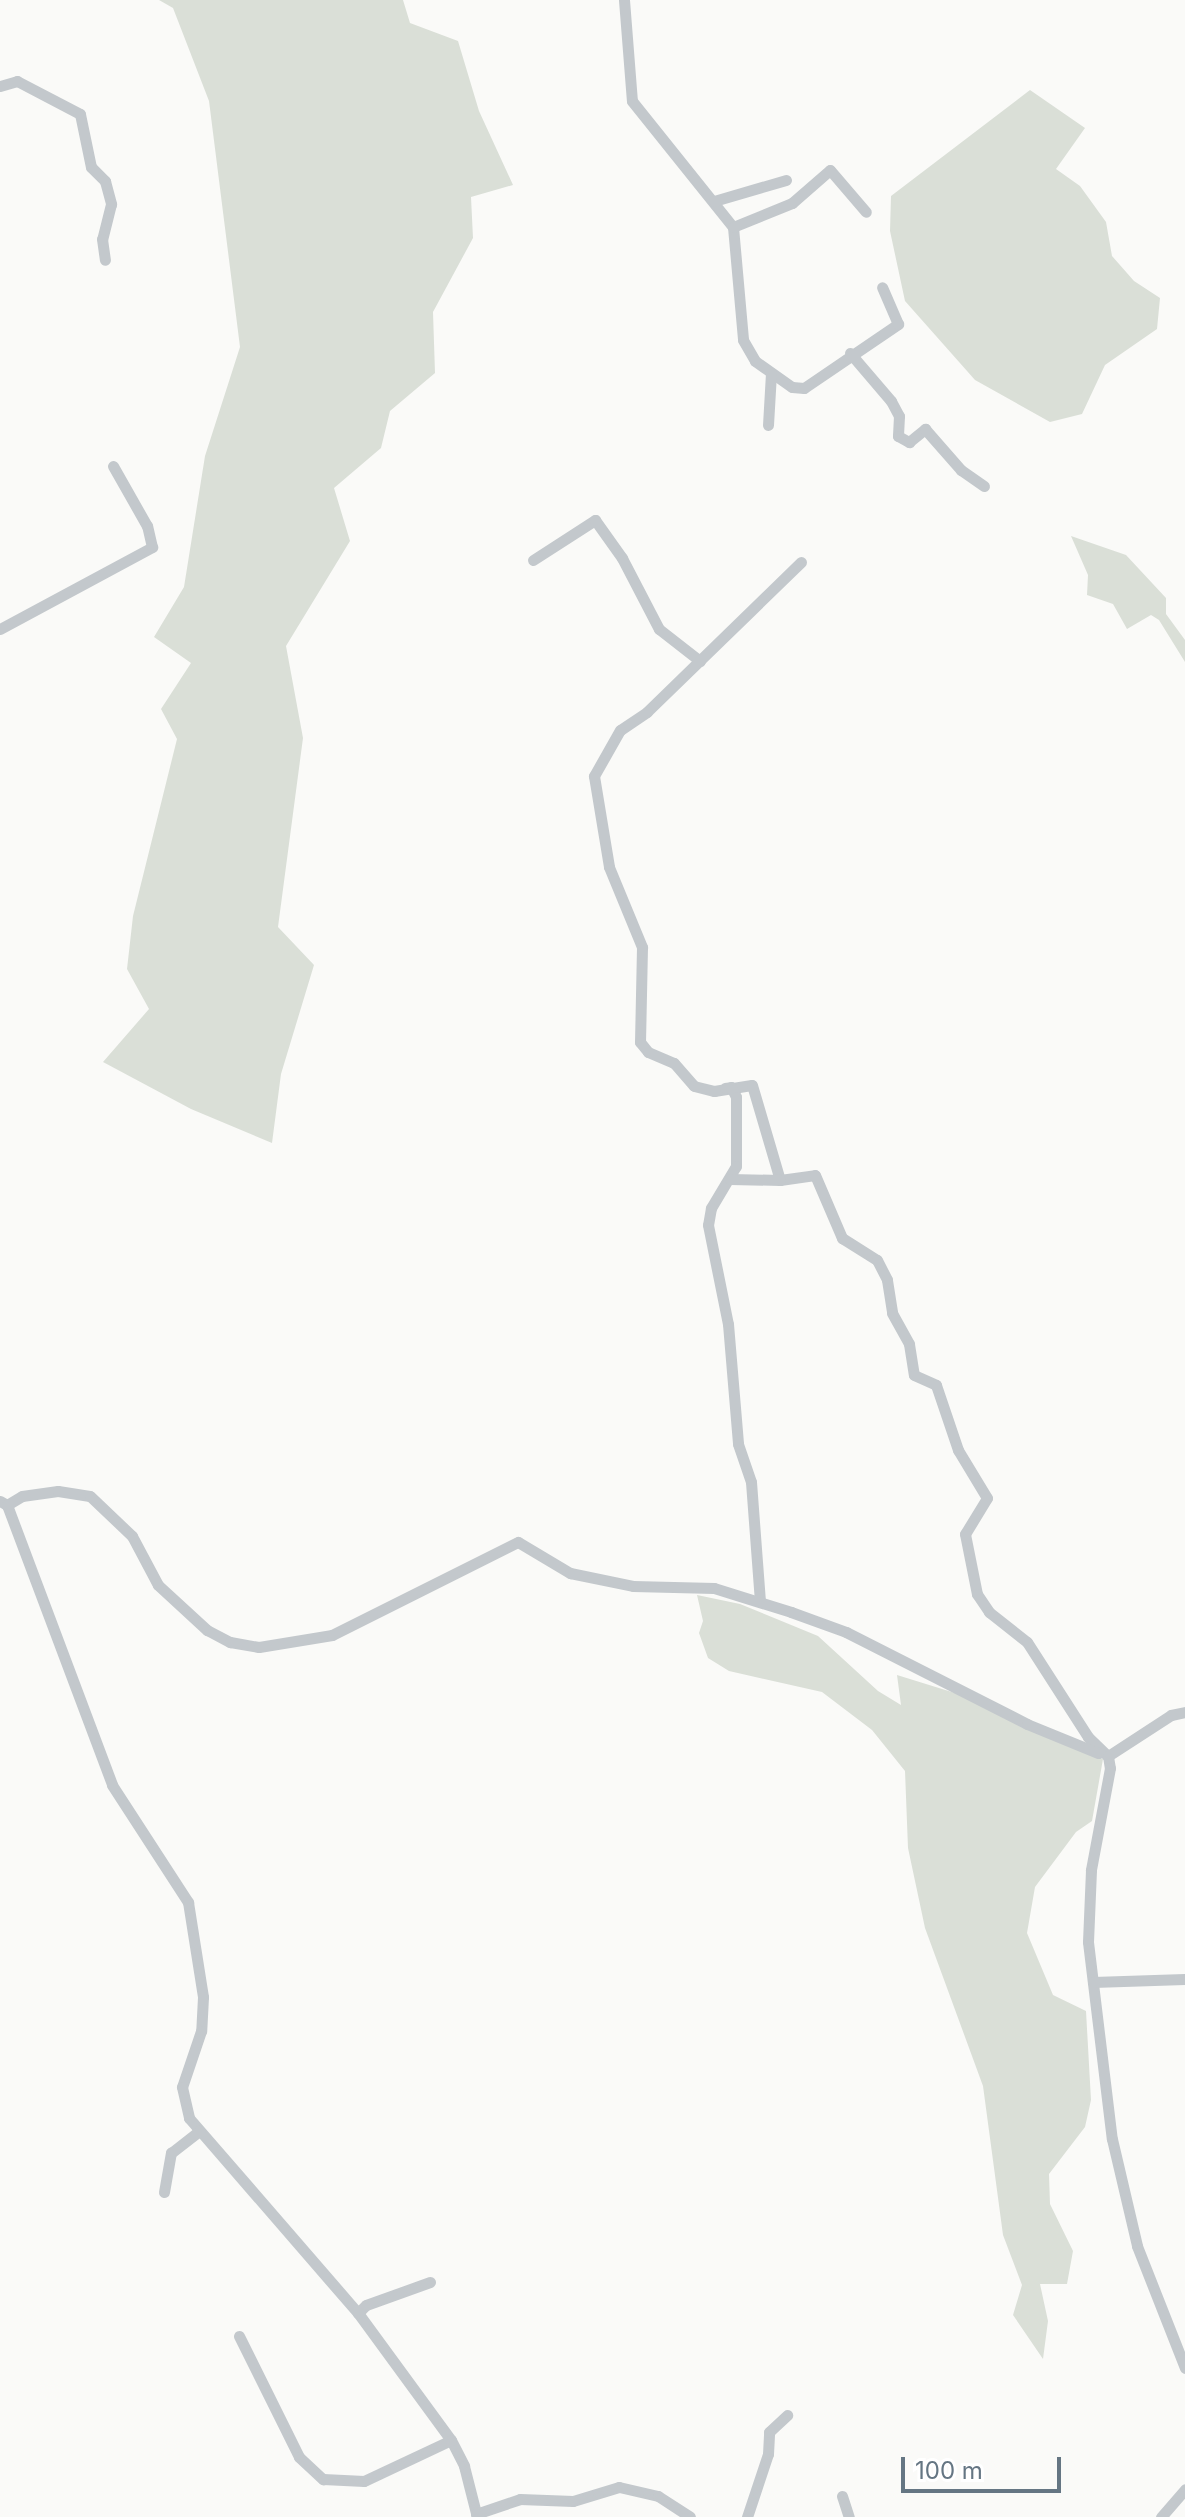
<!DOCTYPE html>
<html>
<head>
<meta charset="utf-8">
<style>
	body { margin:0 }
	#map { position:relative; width:1185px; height:2517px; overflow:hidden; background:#fafaf8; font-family:Inter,sans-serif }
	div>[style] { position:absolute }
	.green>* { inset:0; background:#dadfd7 }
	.minor>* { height:11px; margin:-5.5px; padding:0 5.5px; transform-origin:5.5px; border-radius:5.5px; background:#c3c8cc }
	span { translate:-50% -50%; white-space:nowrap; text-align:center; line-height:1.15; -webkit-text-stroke:8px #fff; paint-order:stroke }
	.scale { position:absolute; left:901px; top:2457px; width:160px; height:36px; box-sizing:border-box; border:4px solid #657683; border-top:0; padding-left:10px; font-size:24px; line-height:28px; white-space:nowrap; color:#657683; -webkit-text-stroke:6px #fff; paint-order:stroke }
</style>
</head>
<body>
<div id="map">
	<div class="green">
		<i style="clip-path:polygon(159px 0,403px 0,410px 23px,458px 41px,479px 111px,513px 185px,471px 197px,473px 238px,433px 312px,435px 373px,390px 411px,381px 448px,334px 488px,350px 541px,286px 646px,303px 738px,278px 927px,314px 965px,281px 1074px,272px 1143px,191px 1109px,103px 1062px,149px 1009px,127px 969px,133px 916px,177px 739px,161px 709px,191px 663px,154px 637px,184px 587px,205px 456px,240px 347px,209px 101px,173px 8px)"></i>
		<i style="clip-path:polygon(1030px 90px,1085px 128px,1056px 169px,1080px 186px,1106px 222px,1112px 256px,1134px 281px,1160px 298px,1157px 329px,1105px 365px,1082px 414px,1050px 422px,975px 380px,905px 301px,890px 231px,891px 196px)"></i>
		<i style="clip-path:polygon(1071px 536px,1126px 555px,1166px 598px,1166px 614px,1185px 640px,1185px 662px,1159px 620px,1151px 615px,1127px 629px,1113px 604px,1087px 595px,1088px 575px)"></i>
		<i style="clip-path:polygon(697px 1595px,740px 1604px,818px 1636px,878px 1691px,901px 1705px,897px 1675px,955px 1693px,1103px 1759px,1092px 1821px,1076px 1832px,1035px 1887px,1027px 1933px,1053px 1995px,1086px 2011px,1091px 2100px,1085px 2127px,1049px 2174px,1050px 2204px,1073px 2251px,1067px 2284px,1040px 2284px,1048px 2321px,1043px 2359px,1013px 2315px,1022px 2285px,1003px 2235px,983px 2086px,925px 1928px,908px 1848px,905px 1771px,872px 1730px,822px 1692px,729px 1671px,708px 1658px,699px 1633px,703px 1621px)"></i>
	</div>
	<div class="minor">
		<i style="left:624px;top:0;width:101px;rotate:85.5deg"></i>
		<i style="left:632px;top:101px;width:161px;rotate:51.3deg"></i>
		<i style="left:733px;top:227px;width:113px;rotate:84.9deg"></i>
		<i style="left:743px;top:340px;width:24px;rotate:60deg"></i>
		<i style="left:755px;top:361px;width:45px;rotate:35.1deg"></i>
		<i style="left:792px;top:387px;width:12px;rotate:5deg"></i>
		<i style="left:804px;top:388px;width:114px;rotate:-34.2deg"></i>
		<i style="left:898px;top:324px;width:40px;rotate:-113.4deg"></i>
		<i style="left:0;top:86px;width:18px;rotate:-16deg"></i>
		<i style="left:17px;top:81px;width:71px;rotate:27.6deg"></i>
		<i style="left:80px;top:114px;width:54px;rotate:78.3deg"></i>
		<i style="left:91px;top:167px;width:20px;rotate:45deg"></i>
		<i style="left:105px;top:181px;width:24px;rotate:75deg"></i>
		<i style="left:111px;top:204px;width:36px;rotate:104deg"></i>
		<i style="left:102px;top:239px;width:21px;rotate:82deg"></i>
		<i style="left:714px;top:201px;width:75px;rotate:-16.3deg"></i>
		<i style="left:733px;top:227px;width:64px;rotate:-22.1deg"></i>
		<i style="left:792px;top:203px;width:50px;rotate:-41deg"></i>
		<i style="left:830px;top:170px;width:55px;rotate:49.4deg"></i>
		<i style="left:850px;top:353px;width:63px;rotate:49.5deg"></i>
		<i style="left:891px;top:401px;width:17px;rotate:62deg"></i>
		<i style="left:899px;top:416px;width:20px;rotate:93deg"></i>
		<i style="left:898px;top:436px;width:13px;rotate:29deg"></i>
		<i style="left:909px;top:442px;width:21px;rotate:-39deg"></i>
		<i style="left:925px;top:429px;width:55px;rotate:48.7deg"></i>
		<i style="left:961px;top:470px;width:28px;rotate:35deg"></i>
		<i style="left:768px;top:425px;width:52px;rotate:-86.7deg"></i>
		<i style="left:533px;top:560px;width:74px;rotate:-32.8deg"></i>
		<i style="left:595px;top:520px;width:47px;rotate:54.6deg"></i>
		<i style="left:622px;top:558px;width:80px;rotate:62.5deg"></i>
		<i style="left:659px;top:629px;width:52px;rotate:38deg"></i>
		<i style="left:801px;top:562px;width:215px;rotate:135.8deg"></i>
		<i style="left:647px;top:712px;width:32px;rotate:146deg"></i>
		<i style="left:620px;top:730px;width:53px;rotate:119.5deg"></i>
		<i style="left:594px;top:776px;width:92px;rotate:80.6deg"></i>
		<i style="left:609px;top:867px;width:87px;rotate:67.6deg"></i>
		<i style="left:642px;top:947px;width:95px;rotate:91.2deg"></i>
		<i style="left:640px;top:1042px;width:13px;rotate:51deg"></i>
		<i style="left:648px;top:1052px;width:28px;rotate:23deg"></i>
		<i style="left:674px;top:1063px;width:30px;rotate:49deg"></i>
		<i style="left:694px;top:1086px;width:21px;rotate:14deg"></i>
		<i style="left:714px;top:1091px;width:38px;rotate:-9deg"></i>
		<i style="left:752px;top:1085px;width:99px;rotate:73.6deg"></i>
		<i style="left:780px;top:1180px;width:35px;rotate:-8deg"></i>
		<i style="left:815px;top:1175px;width:69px;rotate:66.8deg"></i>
		<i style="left:842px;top:1238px;width:41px;rotate:32.2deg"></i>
		<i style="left:877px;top:1260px;width:22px;rotate:63deg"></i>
		<i style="left:887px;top:1280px;width:33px;rotate:81deg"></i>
		<i style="left:892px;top:1313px;width:35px;rotate:61deg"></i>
		<i style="left:909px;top:1344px;width:31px;rotate:81deg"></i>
		<i style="left:914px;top:1375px;width:24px;rotate:24deg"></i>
		<i style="left:936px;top:1385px;width:69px;rotate:71.3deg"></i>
		<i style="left:958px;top:1450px;width:56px;rotate:58.9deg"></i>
		<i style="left:987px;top:1498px;width:42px;rotate:121.4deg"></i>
		<i style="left:965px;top:1534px;width:61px;rotate:78.7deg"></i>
		<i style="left:977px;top:1594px;width:22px;rotate:56deg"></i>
		<i style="left:989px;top:1612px;width:48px;rotate:38.3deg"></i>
		<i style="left:1027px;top:1642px;width:113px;rotate:57.3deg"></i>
		<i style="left:1088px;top:1737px;width:28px;rotate:44deg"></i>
		<i style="left:1108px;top:1756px;width:12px;rotate:81deg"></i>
		<i style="left:1110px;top:1768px;width:104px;rotate:100.6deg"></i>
		<i style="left:1091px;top:1870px;width:72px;rotate:92.4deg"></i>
		<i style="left:1088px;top:1942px;width:198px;rotate:83.1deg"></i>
		<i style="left:1112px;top:2139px;width:110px;rotate:76.8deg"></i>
		<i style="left:1137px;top:2246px;width:131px;rotate:68.5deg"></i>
		<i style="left:0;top:629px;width:173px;rotate:-28.3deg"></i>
		<i style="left:152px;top:547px;width:22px;rotate:-103deg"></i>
		<i style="left:147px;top:526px;width:69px;rotate:-119.5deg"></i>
		<i style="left:725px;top:1088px;width:6px;rotate:-9deg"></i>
		<i style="left:731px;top:1087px;width:11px;rotate:63deg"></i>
		<i style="left:736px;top:1097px;width:69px;rotate:90deg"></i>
		<i style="left:736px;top:1166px;width:49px;rotate:120.8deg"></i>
		<i style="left:711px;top:1208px;width:17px;rotate:100deg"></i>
		<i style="left:708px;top:1225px;width:101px;rotate:78.6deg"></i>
		<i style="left:728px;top:1324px;width:120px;rotate:85.2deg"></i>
		<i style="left:738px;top:1444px;width:40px;rotate:71.1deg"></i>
		<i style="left:751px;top:1482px;width:119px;rotate:85.7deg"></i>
		<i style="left:730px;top:1179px;width:50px;rotate:1.1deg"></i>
		<i style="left:0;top:1501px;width:8px;rotate:30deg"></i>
		<i style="left:7px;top:1505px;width:299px;rotate:69.4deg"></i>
		<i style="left:112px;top:1785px;width:140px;rotate:57deg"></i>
		<i style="left:188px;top:1902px;width:96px;rotate:81deg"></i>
		<i style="left:203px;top:1997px;width:34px;rotate:93deg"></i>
		<i style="left:201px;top:2031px;width:59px;rotate:108.7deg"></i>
		<i style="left:182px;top:2087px;width:32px;rotate:77deg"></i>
		<i style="left:189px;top:2118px;width:258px;rotate:49.1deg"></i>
		<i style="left:358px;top:2313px;width:157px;rotate:53.8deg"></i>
		<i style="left:451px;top:2440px;width:29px;rotate:63deg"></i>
		<i style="left:464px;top:2466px;width:53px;rotate:75.7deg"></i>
		<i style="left:7px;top:1505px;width:17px;rotate:-31deg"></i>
		<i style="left:22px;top:1496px;width:36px;rotate:-8deg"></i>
		<i style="left:58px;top:1491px;width:32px;rotate:9deg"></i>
		<i style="left:90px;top:1496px;width:58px;rotate:43.6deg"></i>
		<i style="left:132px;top:1536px;width:55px;rotate:62deg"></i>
		<i style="left:158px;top:1585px;width:67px;rotate:42.6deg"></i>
		<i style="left:207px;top:1630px;width:26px;rotate:28deg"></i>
		<i style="left:230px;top:1642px;width:29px;rotate:10deg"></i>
		<i style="left:259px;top:1647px;width:74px;rotate:-9.3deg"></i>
		<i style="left:332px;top:1635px;width:208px;rotate:-26.6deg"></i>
		<i style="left:518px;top:1542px;width:61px;rotate:30.8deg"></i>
		<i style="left:570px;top:1573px;width:64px;rotate:11.7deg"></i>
		<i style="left:633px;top:1586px;width:81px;rotate:1.4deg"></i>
		<i style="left:714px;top:1588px;width:81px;rotate:17.3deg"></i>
		<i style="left:791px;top:1612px;width:59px;rotate:20deg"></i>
		<i style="left:846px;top:1632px;width:203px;rotate:26.9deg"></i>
		<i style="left:1027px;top:1724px;width:77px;rotate:22.2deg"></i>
		<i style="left:1108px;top:1756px;width:75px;rotate:-33.1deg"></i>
		<i style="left:1171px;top:1715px;width:14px;rotate:-12deg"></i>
		<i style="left:1093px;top:1982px;width:92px;rotate:-1.9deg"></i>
		<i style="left:164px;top:2192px;width:40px;rotate:-80deg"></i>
		<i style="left:171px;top:2153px;width:36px;rotate:-38deg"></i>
		<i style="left:358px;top:2313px;width:11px;rotate:-45deg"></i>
		<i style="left:366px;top:2305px;width:68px;rotate:-19.8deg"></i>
		<i style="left:239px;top:2336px;width:135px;rotate:63.6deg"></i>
		<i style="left:299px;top:2457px;width:33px;rotate:43deg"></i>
		<i style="left:323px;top:2479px;width:41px;rotate:2.8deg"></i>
		<i style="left:364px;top:2481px;width:96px;rotate:-25.2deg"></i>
		<i style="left:842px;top:2496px;width:22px;rotate:72deg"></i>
		<i style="left:476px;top:2514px;width:46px;rotate:-18.8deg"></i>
		<i style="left:520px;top:2499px;width:53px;rotate:2.2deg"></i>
		<i style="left:573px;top:2501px;width:48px;rotate:-16.9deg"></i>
		<i style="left:619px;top:2487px;width:40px;rotate:13deg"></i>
		<i style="left:658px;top:2496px;width:38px;rotate:33deg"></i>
		<i style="left:747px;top:2517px;width:66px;rotate:-71.6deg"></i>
		<i style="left:768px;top:2454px;width:22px;rotate:-87deg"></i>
		<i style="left:769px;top:2432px;width:25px;rotate:-43deg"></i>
		<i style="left:1161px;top:2517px;width:37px;rotate:-49deg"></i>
	</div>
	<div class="scale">100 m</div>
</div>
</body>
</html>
